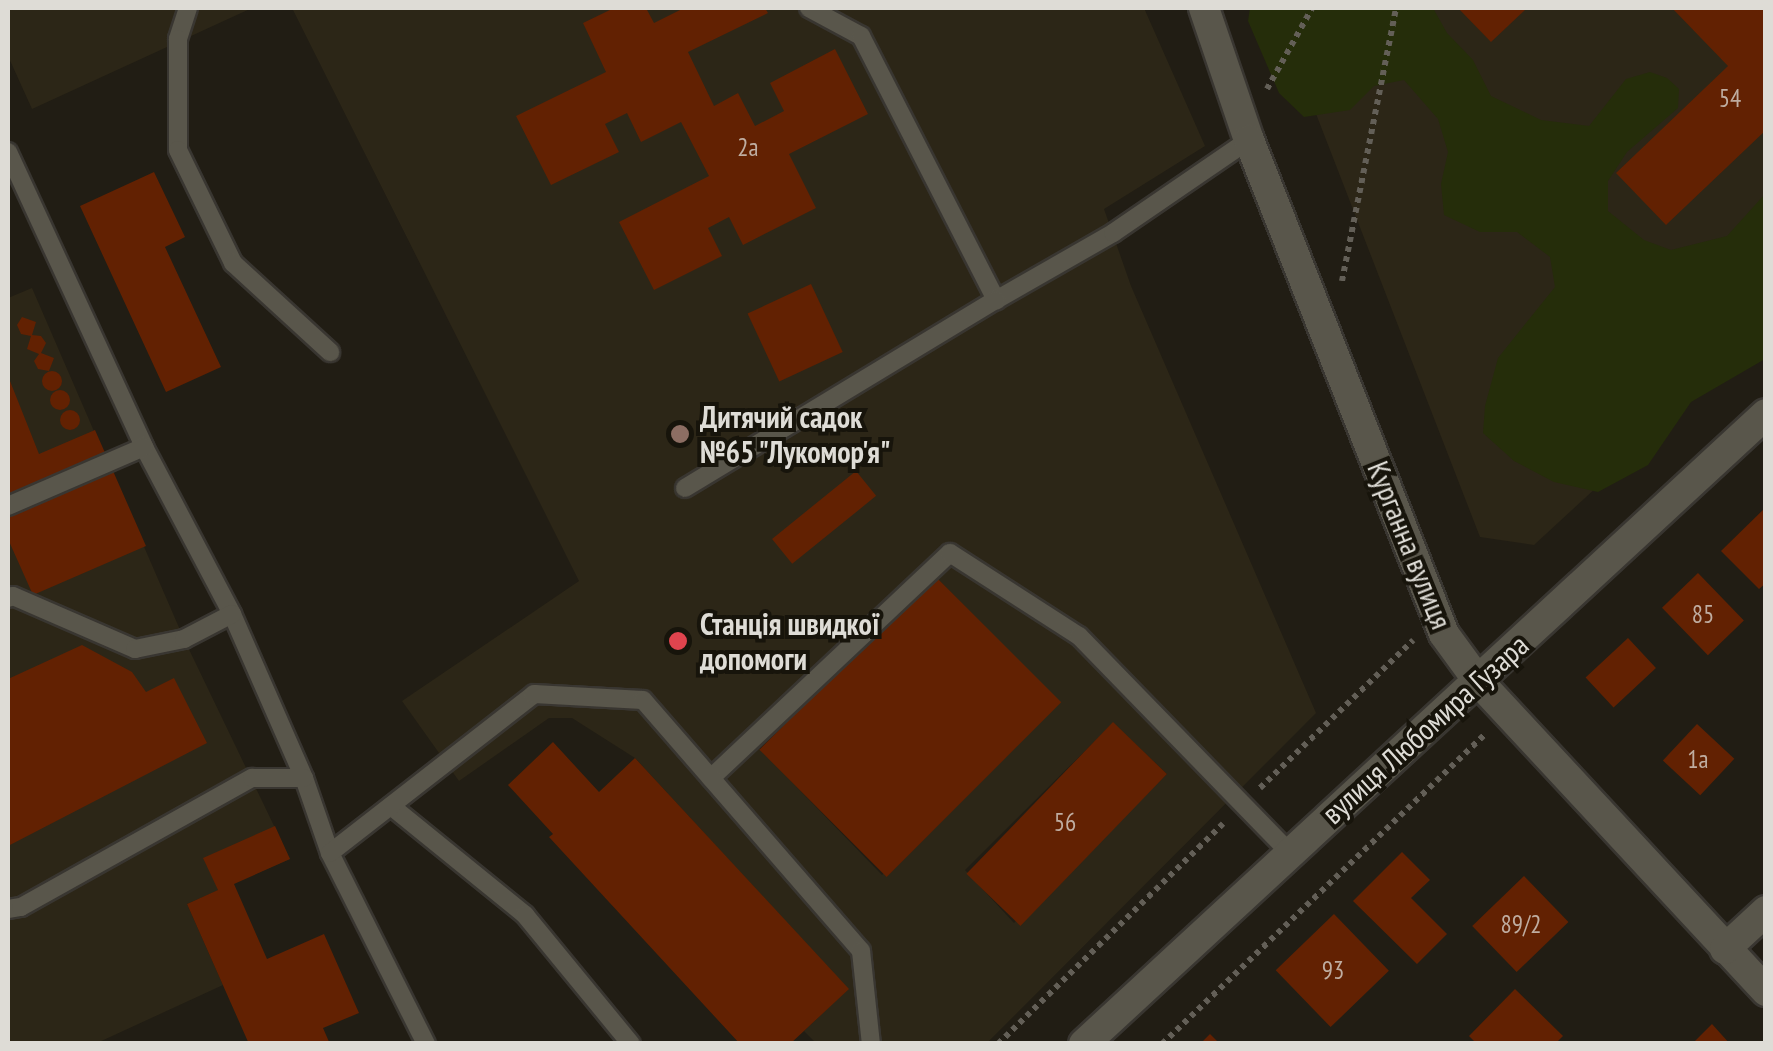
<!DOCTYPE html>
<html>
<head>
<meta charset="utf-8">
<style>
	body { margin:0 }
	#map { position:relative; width:1773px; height:1051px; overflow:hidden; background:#211d14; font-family:"PT Sans Narrow",sans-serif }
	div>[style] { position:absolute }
	.built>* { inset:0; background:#2c2617 }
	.green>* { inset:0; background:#252d0a }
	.building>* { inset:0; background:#622102; transform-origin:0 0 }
	.round { border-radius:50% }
	.path>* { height:6px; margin-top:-3px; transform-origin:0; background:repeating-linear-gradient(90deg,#635f57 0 5px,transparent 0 10px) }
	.roads { filter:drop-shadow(2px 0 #393631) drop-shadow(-2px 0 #393631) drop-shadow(0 2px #393631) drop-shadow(0 -2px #393631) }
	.lane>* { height:18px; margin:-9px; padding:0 9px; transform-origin:9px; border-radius:9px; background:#59564b }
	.street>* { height:30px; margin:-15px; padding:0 15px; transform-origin:15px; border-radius:15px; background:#59564b }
	.secondary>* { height:30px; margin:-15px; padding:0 15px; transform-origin:15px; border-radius:15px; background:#59564b }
	.dots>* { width:28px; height:28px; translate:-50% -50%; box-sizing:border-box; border:5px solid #17140b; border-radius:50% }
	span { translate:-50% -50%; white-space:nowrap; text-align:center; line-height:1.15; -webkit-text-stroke:8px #17140b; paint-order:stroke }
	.number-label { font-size:25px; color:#bfada1 }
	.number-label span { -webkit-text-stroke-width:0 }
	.poi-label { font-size:30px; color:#dedcd6; font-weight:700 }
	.left { translate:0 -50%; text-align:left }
	.street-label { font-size:30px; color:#dedcd6 }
	.frame { position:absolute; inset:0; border:10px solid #dedcd6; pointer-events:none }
</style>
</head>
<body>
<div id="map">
	<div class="built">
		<i style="clip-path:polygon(8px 8px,252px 8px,32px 109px,8px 56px)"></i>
		<i style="clip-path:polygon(evenodd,292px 8px,1144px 8px,1205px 146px,1104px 209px,1131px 286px,1316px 713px,987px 1043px,816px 1043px,804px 1031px,848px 989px,635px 758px,572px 718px,549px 718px,459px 781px,402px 701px,579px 581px,292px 8px,934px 575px,1060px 703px,882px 875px,758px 747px,934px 575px,292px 8px,1113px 723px,1167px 774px,1014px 923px,965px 870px,1113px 723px)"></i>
		<i style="clip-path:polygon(1275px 8px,1765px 8px,1765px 332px,1534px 545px,1480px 537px)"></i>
		<i style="clip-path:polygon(32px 288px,184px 639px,290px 859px,187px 904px,223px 985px,97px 1043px,8px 1044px,8px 298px)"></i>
	</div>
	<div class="green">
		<i style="clip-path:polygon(1250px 8px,1433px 8px,1447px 33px,1473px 60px,1491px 96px,1541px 120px,1589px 126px,1626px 79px,1650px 72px,1667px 78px,1679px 89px,1678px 108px,1627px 152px,1608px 181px,1608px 211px,1644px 240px,1671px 250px,1727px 236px,1765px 194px,1765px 359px,1691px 402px,1648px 465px,1598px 492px,1554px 482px,1514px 461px,1483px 433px,1485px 406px,1498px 358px,1555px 287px,1550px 257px,1517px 232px,1480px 232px,1444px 215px,1441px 184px,1448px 152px,1438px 119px,1404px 80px,1374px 86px,1350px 110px,1304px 117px,1279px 93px,1248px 21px)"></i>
	</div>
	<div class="building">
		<i style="clip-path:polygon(614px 8px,646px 8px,654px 23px,684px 8px,765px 8px,768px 13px,688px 52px,714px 106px,738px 93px,755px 126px,784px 111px,770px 83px,835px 49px,868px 114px,789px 154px,816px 208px,743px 245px,729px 217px,708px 228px,722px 256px,654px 290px,619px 222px,709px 176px,681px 122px,641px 142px,627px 113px,605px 124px,619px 152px,551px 185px,516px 116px,606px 72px,583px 23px)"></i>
		<i style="clip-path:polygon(1458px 8px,1527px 8px,1491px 42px)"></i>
		<i style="clip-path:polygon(1672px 8px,1766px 8px,1766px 130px,1666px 225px,1616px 173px,1728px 66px)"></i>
		<i style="clip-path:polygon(154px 172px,185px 237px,165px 247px,221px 367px,166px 392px,80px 206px)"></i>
		<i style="left:811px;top:284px;width:75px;height:70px;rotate:65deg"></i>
		<i style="clip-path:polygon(22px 317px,36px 322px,32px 335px,41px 336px,46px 343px,41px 353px,54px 358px,49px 371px,38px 369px,34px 361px,39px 354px,27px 349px,31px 336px,21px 334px,17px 325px)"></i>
		<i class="round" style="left:42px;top:371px;width:20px;height:20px"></i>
		<i style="clip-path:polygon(8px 376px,39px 454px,95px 430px,146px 546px,33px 595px,8px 539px)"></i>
		<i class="round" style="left:50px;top:390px;width:20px;height:20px"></i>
		<i class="round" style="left:60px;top:410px;width:20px;height:20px"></i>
		<i style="left:856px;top:471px;width:32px;height:108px;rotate:51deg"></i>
		<i style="clip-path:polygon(1766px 507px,1766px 583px,1759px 589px,1721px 551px)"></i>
		<i style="left:1698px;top:573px;width:66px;height:50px;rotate:46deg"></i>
		<i style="left:934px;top:575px;width:180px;height:247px;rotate:45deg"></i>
		<i style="left:1628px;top:638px;width:41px;height:58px;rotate:47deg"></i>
		<i style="clip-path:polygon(82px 645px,132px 672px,146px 692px,174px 678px,207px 743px,8px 846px,8px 679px)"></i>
		<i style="left:1113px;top:722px;width:75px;height:211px;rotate:44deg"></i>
		<i style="left:1697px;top:724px;width:51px;height:50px;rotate:43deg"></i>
		<i style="clip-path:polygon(553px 742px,599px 792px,635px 758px,849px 989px,790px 1044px,740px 1044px,549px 837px,553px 834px,508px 785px)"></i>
		<i style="clip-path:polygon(275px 826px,290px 859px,234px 884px,267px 959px,324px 934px,359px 1013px,323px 1028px,330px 1044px,249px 1044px,187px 904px,218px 890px,203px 858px)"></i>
		<i style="clip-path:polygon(1402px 852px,1430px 880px,1411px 898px,1447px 934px,1417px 964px,1353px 901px)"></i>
		<i style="left:1524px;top:876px;width:64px;height:72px;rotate:46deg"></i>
		<i style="left:1334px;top:914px;width:79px;height:81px;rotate:46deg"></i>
		<i style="clip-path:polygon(1515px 989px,1563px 1036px,1555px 1044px,1477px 1044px,1469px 1036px)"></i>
		<i style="clip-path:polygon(1712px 1024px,1730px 1044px,1692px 1044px)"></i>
		<i style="clip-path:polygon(1210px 1034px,1220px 1044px,1200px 1044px)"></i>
	</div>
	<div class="path">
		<i style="left:1267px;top:89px;width:93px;rotate:-60.9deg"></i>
		<i style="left:1342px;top:281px;width:278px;rotate:-78.8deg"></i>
		<i style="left:1260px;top:788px;width:213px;rotate:-44deg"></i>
		<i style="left:998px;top:1044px;width:315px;rotate:-44.4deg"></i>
		<i style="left:1162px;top:1044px;width:449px;rotate:-43.8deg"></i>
	</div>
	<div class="roads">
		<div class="lane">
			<i style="left:188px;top:8px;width:33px;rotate:108deg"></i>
			<i style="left:178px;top:39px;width:111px;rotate:90deg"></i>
			<i style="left:178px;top:150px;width:126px;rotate:64deg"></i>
			<i style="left:233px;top:263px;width:132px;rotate:42.5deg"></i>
			<i style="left:809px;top:8px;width:59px;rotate:28.3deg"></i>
			<i style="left:861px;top:36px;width:297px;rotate:62.9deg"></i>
			<i style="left:996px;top:300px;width:135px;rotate:-29.8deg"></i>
			<i style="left:1113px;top:233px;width:165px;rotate:-34.4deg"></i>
			<i style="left:8px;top:152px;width:325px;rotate:65.2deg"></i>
			<i style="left:144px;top:447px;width:189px;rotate:62.2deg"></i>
			<i style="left:232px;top:614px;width:179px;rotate:66.3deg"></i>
			<i style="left:304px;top:778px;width:79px;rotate:70.9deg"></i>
			<i style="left:330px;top:853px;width:214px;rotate:63.3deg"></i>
			<i style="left:685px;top:488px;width:363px;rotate:-31.2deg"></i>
			<i style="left:8px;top:506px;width:148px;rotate:-23.5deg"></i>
			<i style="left:8px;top:598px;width:5px;rotate:-22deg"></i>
			<i style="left:13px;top:596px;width:133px;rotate:23.5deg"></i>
			<i style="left:135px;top:649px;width:50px;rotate:-11.5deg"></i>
			<i style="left:184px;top:639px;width:54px;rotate:-27.5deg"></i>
			<i style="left:711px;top:778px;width:328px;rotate:-43.3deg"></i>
			<i style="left:950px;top:553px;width:153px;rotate:32.8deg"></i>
			<i style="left:1079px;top:636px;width:300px;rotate:45.8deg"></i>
			<i style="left:391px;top:806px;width:173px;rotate:39.1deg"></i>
			<i style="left:525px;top:915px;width:167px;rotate:50.6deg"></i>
			<i style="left:330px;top:853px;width:259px;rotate:-37.9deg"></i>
			<i style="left:534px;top:694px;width:109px;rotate:3.2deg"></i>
			<i style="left:643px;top:700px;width:332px;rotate:49deg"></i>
			<i style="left:861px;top:951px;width:94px;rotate:83.9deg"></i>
			<i style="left:8px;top:909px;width:13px;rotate:-9deg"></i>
			<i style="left:21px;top:907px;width:265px;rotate:-29.2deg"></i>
			<i style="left:252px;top:778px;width:52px"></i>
		</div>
		<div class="street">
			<i style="left:1479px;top:682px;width:422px;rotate:47.1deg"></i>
			<i style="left:1725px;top:949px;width:56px;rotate:-42.8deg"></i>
		</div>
		<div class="secondary">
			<i style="left:1204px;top:8px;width:139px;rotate:71.2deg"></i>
			<i style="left:1249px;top:140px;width:531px;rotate:68.46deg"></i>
			<i style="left:1444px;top:634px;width:59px;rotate:53.9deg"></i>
			<i style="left:1084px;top:1044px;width:928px;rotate:-42.73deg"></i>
		</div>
	</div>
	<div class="dots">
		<i style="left:680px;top:434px;background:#8d6e63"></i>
		<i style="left:678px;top:641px;background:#e0444e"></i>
	</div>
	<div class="number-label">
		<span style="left:1730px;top:98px">54</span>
		<span style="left:748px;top:147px">2а</span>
		<span style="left:1703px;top:614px">85</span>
		<span style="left:1698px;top:759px">1а</span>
		<span style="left:1065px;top:822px">56</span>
		<span style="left:1521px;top:924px">89/2</span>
		<span style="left:1333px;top:970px">93</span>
	</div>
	<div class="poi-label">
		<span class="left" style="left:700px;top:434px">Дитячий садок<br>№65 "Лукомор'я"</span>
		<span class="left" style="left:700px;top:641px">Станція швидкої<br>допомоги</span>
	</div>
	<div class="street-label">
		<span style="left:1410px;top:545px;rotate:68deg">Курганна вулиця</span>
		<span style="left:1425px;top:729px;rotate:-42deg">вулиця Любомира Гузара</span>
	</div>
	<div class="frame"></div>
</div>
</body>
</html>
